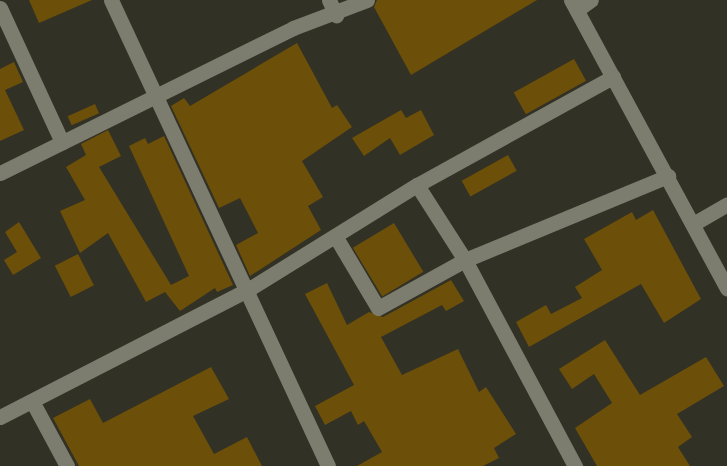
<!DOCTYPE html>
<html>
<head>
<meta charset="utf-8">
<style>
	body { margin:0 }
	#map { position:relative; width:727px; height:466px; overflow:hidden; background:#323125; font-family:Figtree,sans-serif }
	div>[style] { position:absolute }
	.building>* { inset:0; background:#6c4f09; transform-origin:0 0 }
	.minor>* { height:15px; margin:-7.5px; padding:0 7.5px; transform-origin:7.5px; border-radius:7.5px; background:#7d7d6f }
	.tertiary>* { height:15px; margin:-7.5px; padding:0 7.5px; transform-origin:7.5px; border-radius:7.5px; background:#7d7d6f }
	span { translate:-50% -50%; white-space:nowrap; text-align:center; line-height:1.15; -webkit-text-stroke:6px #28271b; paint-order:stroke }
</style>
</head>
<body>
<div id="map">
	<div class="building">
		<i style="clip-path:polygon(29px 0,92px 0,39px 23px)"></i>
		<i style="clip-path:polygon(377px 0,537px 0,411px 75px,374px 7px)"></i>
		<i style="clip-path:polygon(297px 43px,332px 108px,337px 105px,352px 127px,302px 161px,323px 197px,308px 206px,321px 230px,250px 276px,236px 245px,258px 233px,240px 198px,219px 208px,171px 106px,184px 98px,190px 106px)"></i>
		<i style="left:574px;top:59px;width:25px;height:69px;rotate:61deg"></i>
		<i style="clip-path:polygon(14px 62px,23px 82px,5px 90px,24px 130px,0 141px,0 69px)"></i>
		<i style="left:95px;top:104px;width:10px;height:30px;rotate:66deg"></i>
		<i style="clip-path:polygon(401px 110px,406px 118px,421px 110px,434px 135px,400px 155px,390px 138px,364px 156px,352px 138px)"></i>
		<i style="clip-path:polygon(108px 130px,121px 156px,99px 167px,171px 285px,189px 276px,129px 146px,145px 138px,148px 144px,164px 136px,233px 285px,217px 292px,215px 288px,180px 311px,165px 292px,146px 302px,108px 233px,80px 253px,60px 211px,85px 200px,66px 167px,86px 155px,81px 144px)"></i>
		<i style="left:508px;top:155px;width:18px;height:53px;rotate:61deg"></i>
		<i style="clip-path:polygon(653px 210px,701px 299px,664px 323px,641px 284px,529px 347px,516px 322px,546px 305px,551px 314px,582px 298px,575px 287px,602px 270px,584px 239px,632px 212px,636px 220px)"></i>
		<i style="clip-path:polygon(19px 222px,41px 258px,13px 275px,4px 260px,17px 252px,5px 232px)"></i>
		<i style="left:394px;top:223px;width:57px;height:48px;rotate:59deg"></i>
		<i style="left:78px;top:254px;width:35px;height:26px;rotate:63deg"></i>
		<i style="clip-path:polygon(451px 280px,464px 301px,446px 311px,442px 305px,381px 337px,402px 375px,458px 349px,479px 392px,486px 387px,516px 434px,494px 448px,499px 458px,483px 466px,357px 466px,382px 452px,364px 421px,358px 425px,351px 411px,325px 425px,315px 406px,354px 385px,305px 294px,327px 283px,347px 325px,369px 312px,383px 317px)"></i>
		<i style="clip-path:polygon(605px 340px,640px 395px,706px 357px,724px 386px,677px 414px,692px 437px,678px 447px,690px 466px,597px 466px,575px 428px,612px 403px,594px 374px,572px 389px,559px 369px)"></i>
		<i style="clip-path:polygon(211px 367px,229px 399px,193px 416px,214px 454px,247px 437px,262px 466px,79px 466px,53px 418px,90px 399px,103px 423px)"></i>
	</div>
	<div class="minor">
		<i style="left:111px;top:0;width:514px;rotate:65.03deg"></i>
		<i style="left:329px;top:0;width:17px;rotate:65deg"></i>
		<i style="left:0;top:8px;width:148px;rotate:65.2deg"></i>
		<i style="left:577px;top:10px;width:17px;rotate:-36deg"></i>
		<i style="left:0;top:173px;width:327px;rotate:-26.3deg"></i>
		<i style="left:293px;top:28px;width:79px;rotate:-20.7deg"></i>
		<i style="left:417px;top:185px;width:89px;rotate:57.4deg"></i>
		<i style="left:465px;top:260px;width:234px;rotate:61.9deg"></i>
		<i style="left:693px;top:224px;width:39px;rotate:-30deg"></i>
		<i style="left:337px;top:239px;width:80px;rotate:59.3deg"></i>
		<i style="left:378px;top:308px;width:99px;rotate:-28.9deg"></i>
		<i style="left:465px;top:260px;width:220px;rotate:-22.5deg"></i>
		<i style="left:32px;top:401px;width:74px;rotate:61.7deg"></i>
		<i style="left:0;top:417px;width:280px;rotate:-27.2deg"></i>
		<i style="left:249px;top:289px;width:198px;rotate:-31.8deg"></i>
		<i style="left:417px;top:185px;width:224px;rotate:-28.9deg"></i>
	</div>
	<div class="tertiary">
		<i style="left:571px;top:0;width:328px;rotate:61.6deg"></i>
	</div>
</div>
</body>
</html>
